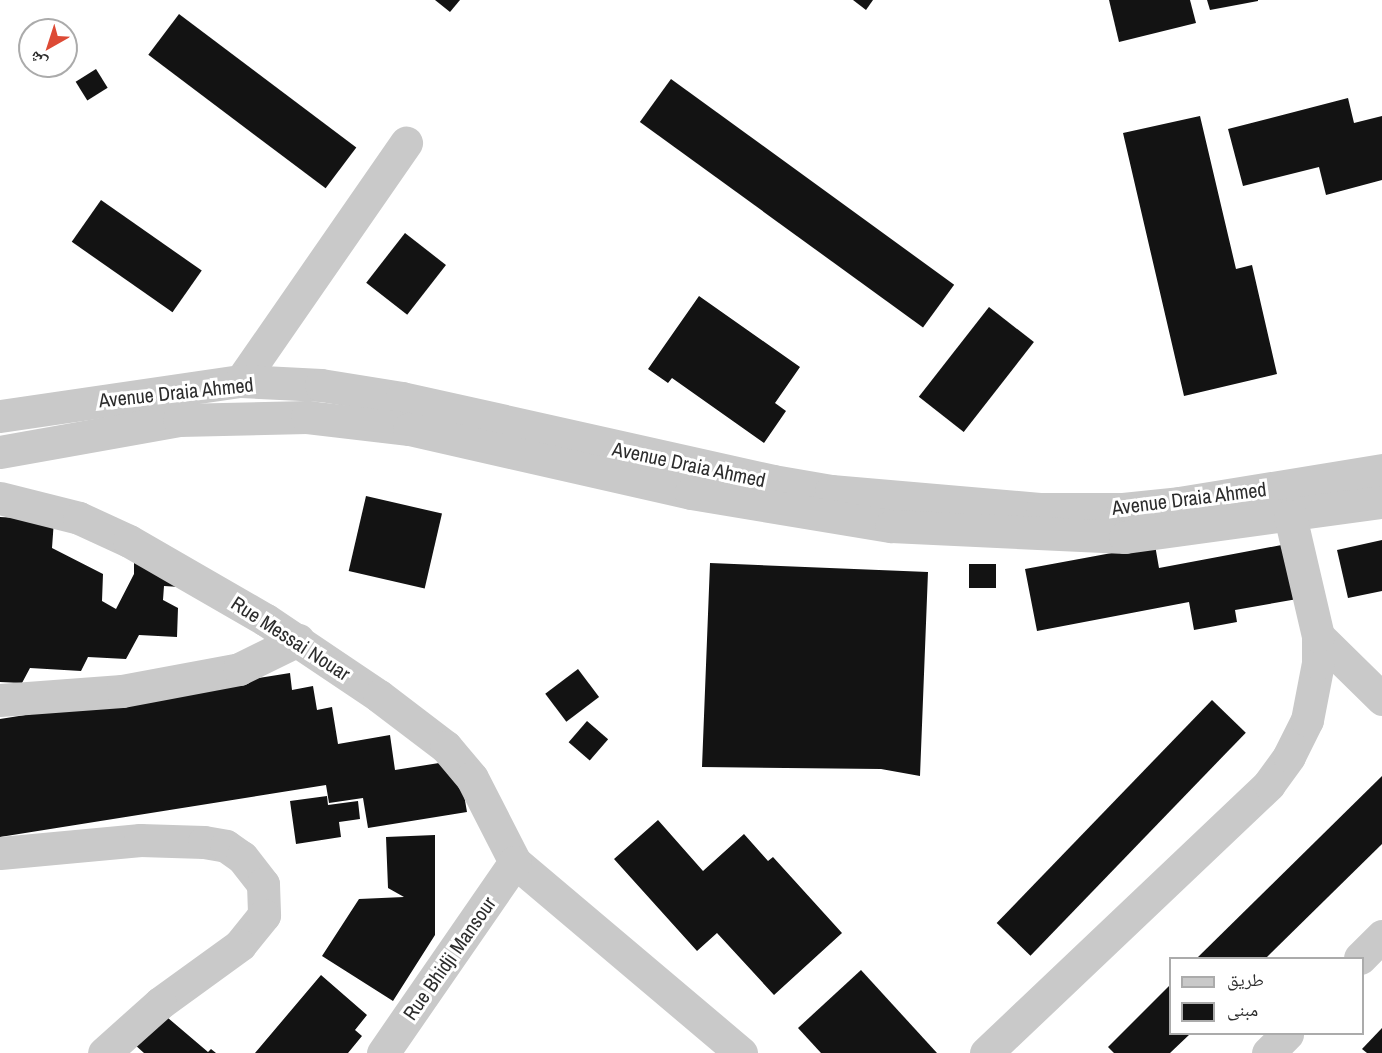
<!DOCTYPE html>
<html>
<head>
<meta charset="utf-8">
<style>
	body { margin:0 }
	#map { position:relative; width:1382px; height:1053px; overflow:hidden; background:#fff; font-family:"Archivo Narrow","Noto Naskh Arabic",sans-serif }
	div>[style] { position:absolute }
	.building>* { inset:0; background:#131313; transform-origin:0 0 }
	.minor>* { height:33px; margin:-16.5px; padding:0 16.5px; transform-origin:16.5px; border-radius:16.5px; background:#c9c9c9 }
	span { translate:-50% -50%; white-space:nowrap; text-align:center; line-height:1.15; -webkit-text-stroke:6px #fff; paint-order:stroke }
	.street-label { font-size:20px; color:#2c2c2c }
	.legend { position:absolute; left:1169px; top:957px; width:195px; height:78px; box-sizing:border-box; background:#fff; border:2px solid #ababab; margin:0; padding:8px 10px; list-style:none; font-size:18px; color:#2c2c2c }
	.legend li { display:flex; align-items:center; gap:12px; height:30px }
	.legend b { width:30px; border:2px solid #ababab }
	.north { position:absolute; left:18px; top:18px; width:60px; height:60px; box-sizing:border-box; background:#fff; border:2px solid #ababab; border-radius:50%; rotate:219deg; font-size:16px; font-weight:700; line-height:24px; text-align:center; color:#2c2c2c }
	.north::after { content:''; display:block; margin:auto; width:21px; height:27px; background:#dd4a35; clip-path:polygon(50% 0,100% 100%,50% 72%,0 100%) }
</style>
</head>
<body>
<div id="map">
	<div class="building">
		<i style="clip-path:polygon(435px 0,460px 0,450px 12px)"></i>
		<i style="clip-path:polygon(853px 0,873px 0,866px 10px)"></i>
		<i style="clip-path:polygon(1109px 0,1190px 0,1196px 23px,1119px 42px)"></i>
		<i style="clip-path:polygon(1207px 0,1258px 0,1258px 1px,1210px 10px)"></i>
		<i style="left:179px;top:14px;width:222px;height:51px;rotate:37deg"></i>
		<i style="left:96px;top:69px;width:22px;height:24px;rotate:58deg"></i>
		<i style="left:671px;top:79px;width:350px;height:53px;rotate:36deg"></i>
		<i style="clip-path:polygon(1348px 98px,1354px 123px,1382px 116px,1382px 180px,1326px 195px,1319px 167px,1243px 186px,1228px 129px)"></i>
		<i style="clip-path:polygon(1200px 116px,1236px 269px,1252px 265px,1277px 374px,1184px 396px,1123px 133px)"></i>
		<i style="left:101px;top:200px;width:123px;height:51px;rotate:35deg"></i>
		<i style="left:405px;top:233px;width:52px;height:63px;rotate:38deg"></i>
		<i style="clip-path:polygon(699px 296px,800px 367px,775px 403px,786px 411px,764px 443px,672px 378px,668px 383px,648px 369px)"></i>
		<i style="left:989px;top:307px;width:57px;height:114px;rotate:38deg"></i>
		<i style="left:366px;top:496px;width:78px;height:77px;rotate:13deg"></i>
		<i style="clip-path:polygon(0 517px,54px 520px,52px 548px,103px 574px,102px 601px,116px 609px,134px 574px,134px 560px,180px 587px,164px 586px,163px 600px,178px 608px,177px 637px,139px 635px,126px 659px,88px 657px,81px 671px,30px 668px,22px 683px,0 682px)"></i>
		<i style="clip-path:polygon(1382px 540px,1382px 591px,1348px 598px,1337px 550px)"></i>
		<i style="clip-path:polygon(1292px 543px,1303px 598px,1235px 610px,1237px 622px,1194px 630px,1189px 602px,1037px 631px,1025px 569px,1155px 545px,1159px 568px)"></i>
		<i style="clip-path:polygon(710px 563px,928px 572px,920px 776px,881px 769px,702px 767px)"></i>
		<i style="left:969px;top:564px;width:27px;height:24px"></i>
		<i style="left:578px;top:669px;width:35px;height:41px;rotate:53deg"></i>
		<i style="clip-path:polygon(290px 673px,292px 690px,313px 686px,317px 710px,332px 707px,338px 744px,390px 735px,395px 770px,458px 760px,467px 812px,368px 828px,363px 798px,329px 803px,326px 785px,0 837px,0 719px)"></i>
		<i style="left:1212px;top:700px;width:47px;height:310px;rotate:44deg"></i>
		<i style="left:587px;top:721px;width:28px;height:28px;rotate:41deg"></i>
		<i style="clip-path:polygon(1382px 776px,1382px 844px,1266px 958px,1197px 958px)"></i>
		<i style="clip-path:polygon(327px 796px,328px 805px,358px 801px,360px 819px,339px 822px,341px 837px,296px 844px,290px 801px)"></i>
		<i style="clip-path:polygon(658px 820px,703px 871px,744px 834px,768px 861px,773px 857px,842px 933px,774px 995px,717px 933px,697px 951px,614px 859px)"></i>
		<i style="clip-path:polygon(435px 835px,435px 935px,393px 1001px,322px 956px,359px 899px,404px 897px,388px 888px,386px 837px)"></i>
		<i style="clip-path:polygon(861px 970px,937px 1053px,821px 1053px,798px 1028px)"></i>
		<i style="clip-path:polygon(321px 975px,367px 1015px,355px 1030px,362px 1036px,348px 1053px,255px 1053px)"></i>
		<i style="clip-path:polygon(1170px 985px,1170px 1034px,1190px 1034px,1170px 1053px,1114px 1053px,1108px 1047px)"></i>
		<i style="clip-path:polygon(161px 1012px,208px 1052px,211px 1049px,216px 1053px,144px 1053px,134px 1044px)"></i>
		<i style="clip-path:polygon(1382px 1028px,1382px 1053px,1367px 1053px,1362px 1049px)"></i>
	</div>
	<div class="minor">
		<i style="left:241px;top:381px;width:290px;rotate:-55.3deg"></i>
		<i style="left:0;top:416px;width:244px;rotate:-8.3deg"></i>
		<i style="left:241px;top:381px;width:80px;rotate:2.9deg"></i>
		<i style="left:321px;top:385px;width:82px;rotate:9.1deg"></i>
		<i style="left:402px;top:398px;width:380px;rotate:12.6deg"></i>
		<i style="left:773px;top:481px;width:59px;rotate:9.8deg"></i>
		<i style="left:831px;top:491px;width:212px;rotate:4.9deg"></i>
		<i style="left:1042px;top:509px;width:81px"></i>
		<i style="left:1123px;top:509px;width:56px;rotate:-6.1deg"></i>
		<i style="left:1179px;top:503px;width:206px;rotate:-9.2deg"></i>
		<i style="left:0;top:452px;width:182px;rotate:-10.1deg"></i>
		<i style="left:179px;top:420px;width:128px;rotate:-1.3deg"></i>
		<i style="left:307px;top:417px;width:103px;rotate:6.7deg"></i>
		<i style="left:409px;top:429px;width:289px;rotate:12.8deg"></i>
		<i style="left:691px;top:493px;width:203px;rotate:9.4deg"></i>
		<i style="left:891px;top:526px;width:234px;rotate:2.7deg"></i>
		<i style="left:1125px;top:537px;width:259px;rotate:-7.8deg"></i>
		<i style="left:0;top:498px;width:81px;rotate:14.2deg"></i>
		<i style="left:79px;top:518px;width:55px;rotate:24.7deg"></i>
		<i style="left:129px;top:541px;width:158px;rotate:30deg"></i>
		<i style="left:266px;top:620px;width:136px;rotate:33.9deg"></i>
		<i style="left:379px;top:696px;width:84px;rotate:37.3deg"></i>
		<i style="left:446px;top:747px;width:40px;rotate:50deg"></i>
		<i style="left:472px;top:778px;width:94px;rotate:62.9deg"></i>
		<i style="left:515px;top:862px;width:296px;rotate:40.2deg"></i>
		<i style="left:1318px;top:636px;width:90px;rotate:44.5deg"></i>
		<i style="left:0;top:700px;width:122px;rotate:-4.2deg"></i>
		<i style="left:122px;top:691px;width:119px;rotate:-10.6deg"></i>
		<i style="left:239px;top:669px;width:66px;rotate:-26.2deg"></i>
		<i style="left:0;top:853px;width:141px;rotate:-5.3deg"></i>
		<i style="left:140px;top:840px;width:64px;rotate:1.8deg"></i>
		<i style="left:204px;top:842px;width:22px;rotate:10deg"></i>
		<i style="left:226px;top:846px;width:19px;rotate:35deg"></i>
		<i style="left:242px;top:857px;width:34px;rotate:52deg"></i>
		<i style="left:263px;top:884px;width:31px;rotate:88deg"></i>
		<i style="left:264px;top:915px;width:38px;rotate:129deg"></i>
		<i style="left:240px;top:945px;width:99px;rotate:144.1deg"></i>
		<i style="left:160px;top:1003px;width:75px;rotate:138.2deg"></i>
		<i style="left:1360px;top:958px;width:31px;rotate:-45deg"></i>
		<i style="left:383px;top:1053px;width:232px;rotate:-55.4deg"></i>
		<i style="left:986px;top:1053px;width:390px;rotate:-43.5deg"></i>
		<i style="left:1269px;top:784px;width:34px;rotate:-54deg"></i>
		<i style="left:1289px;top:756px;width:40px;rotate:-63.4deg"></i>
		<i style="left:1307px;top:720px;width:58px;rotate:-79.1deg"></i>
		<i style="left:1318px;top:663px;width:27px;rotate:-90deg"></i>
		<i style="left:1318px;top:636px;width:123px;rotate:-103.1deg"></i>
		<i style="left:1268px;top:1053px;width:27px;rotate:-45deg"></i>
	</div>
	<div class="street-label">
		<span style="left:176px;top:392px;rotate:-6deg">Avenue Draia Ahmed</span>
		<span style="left:689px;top:464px;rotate:12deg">Avenue Draia Ahmed</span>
		<span style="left:1189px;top:498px;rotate:-7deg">Avenue Draia Ahmed</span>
		<span style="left:291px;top:638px;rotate:33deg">Rue Messai Nouar</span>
		<span style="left:449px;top:958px;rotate:-55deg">Rue Bhidji Mansour</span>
	</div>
	<ul class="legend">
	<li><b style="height:8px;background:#c9c9c9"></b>طريق</li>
	<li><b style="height:16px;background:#131313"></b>مبنى</li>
	</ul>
	<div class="north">ش</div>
</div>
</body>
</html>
